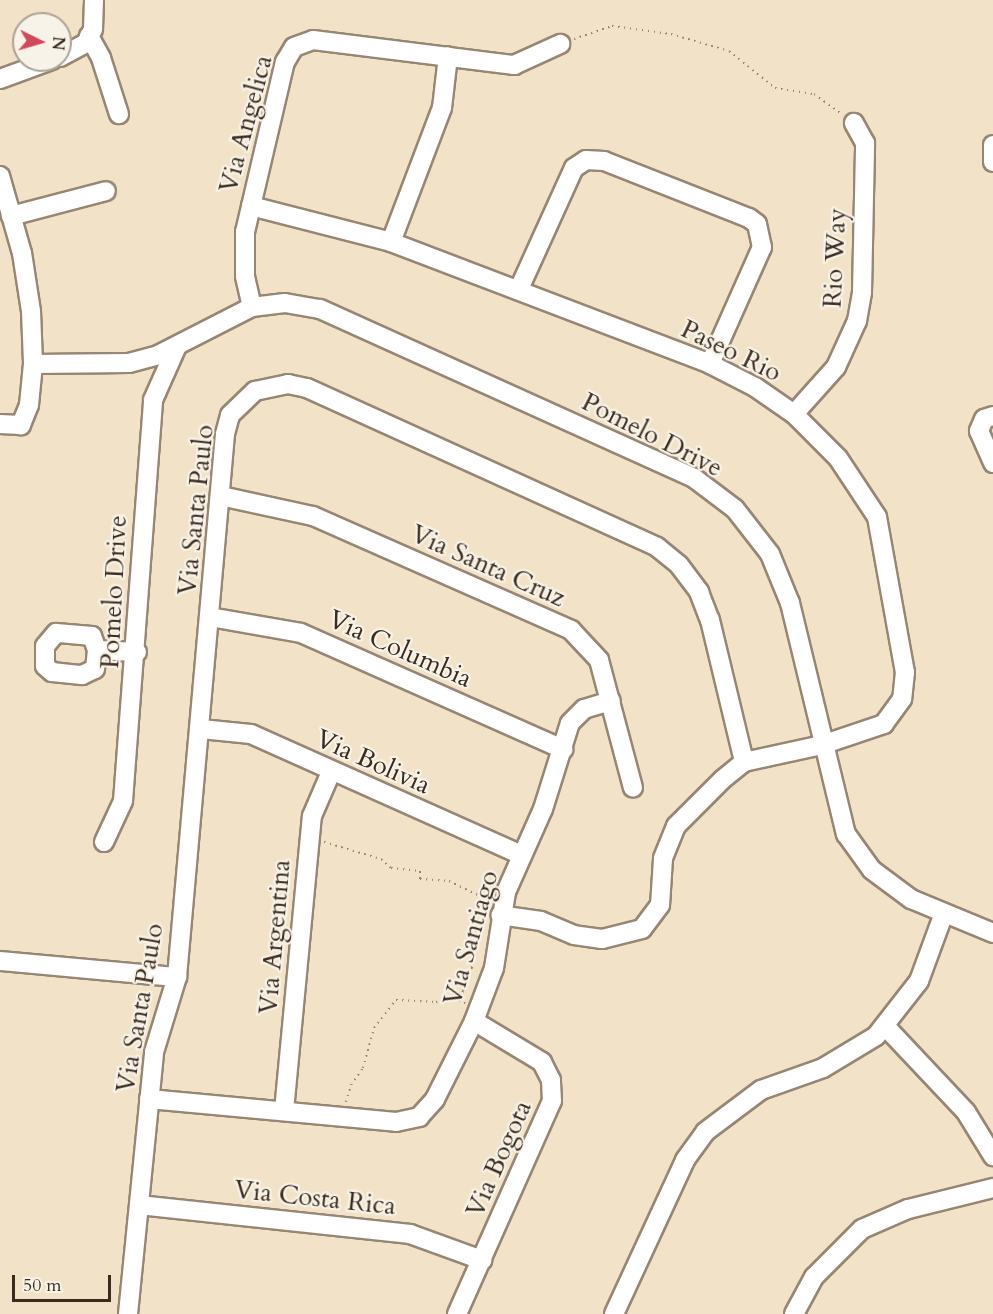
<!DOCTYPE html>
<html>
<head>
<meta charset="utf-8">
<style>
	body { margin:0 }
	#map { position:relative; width:993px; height:1314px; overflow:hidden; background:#f2e3c8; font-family:Cardo,serif }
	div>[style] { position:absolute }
	.path>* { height:2px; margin-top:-1px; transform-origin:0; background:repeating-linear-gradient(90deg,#968673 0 1.5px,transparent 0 6px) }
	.roads { filter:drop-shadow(2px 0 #968673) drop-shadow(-2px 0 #968673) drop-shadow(0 2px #968673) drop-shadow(0 -2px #968673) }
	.minor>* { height:18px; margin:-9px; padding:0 9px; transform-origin:9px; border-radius:9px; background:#fff }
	span { translate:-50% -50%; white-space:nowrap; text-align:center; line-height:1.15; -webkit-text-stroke:4.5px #f7f3e8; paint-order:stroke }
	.street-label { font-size:26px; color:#3b2a1e }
	.north { position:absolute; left:12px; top:12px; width:60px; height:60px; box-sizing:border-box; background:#f7f3e8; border:2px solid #aca397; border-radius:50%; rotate:95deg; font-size:16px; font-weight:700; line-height:24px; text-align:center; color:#3b2a1e }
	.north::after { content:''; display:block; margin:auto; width:21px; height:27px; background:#d1495b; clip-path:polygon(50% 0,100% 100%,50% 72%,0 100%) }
	.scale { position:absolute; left:12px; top:1275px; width:99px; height:27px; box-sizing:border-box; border:3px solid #3b2a1e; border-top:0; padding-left:8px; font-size:18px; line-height:21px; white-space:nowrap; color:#3b2a1e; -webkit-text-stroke:4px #f7f3e8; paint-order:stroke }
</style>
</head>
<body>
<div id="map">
	<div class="path">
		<i style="left:574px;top:39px;width:40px;rotate:-18.9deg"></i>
		<i style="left:612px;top:26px;width:60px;rotate:7.7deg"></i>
		<i style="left:671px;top:34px;width:60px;rotate:16.3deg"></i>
		<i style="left:729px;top:51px;width:59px;rotate:38.8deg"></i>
		<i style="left:775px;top:88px;width:39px;rotate:9deg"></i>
		<i style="left:814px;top:94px;width:36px;rotate:36deg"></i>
		<i style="left:324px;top:842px;width:59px;rotate:16.6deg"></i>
		<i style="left:381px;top:859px;width:13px;rotate:42deg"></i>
		<i style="left:391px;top:868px;width:29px;rotate:6deg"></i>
		<i style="left:420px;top:871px;width:8px;rotate:90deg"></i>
		<i style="left:420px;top:879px;width:29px;rotate:4deg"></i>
		<i style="left:449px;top:881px;width:46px;rotate:26deg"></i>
		<i style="left:463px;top:991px;width:25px;rotate:-69deg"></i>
		<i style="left:472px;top:968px;width:72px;rotate:-83.7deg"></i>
		<i style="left:346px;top:1102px;width:18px;rotate:-74deg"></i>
		<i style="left:351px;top:1085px;width:21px;rotate:-55deg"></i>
		<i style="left:363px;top:1068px;width:41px;rotate:-74.6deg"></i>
		<i style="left:374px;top:1028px;width:36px;rotate:-52deg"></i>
		<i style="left:396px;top:1000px;width:40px;rotate:2.9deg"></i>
		<i style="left:436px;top:1002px;width:29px;rotate:-22deg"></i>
		<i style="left:463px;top:991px;width:10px;rotate:114deg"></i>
		<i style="left:459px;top:1000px;width:7px;rotate:27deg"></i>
	</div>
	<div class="roads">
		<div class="minor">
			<i style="left:89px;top:36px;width:25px;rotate:61deg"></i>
			<i style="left:101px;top:58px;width:59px;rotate:72.2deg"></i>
			<i style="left:60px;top:57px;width:30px;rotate:-28deg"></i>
			<i style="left:86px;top:43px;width:16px;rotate:-63deg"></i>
			<i style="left:93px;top:29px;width:29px;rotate:-88deg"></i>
			<i style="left:0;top:79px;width:55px;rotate:-20.1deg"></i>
			<i style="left:993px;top:145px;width:17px;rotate:90deg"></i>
			<i style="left:0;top:176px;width:80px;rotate:74.1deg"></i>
			<i style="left:22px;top:253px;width:59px;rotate:81.2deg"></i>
			<i style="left:31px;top:311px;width:53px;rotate:87.8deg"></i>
			<i style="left:33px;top:364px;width:41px;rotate:95.6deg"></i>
			<i style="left:29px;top:405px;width:22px;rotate:112deg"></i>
			<i style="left:21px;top:425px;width:21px;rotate:-177deg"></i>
			<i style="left:251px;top:206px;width:145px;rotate:14.4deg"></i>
			<i style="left:391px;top:242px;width:342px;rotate:20.9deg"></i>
			<i style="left:710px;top:364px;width:51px;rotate:27.1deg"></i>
			<i style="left:755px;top:387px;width:47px;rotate:34.7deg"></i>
			<i style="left:794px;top:414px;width:62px;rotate:45deg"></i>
			<i style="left:838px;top:458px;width:71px;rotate:56.5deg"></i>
			<i style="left:877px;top:517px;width:158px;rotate:79.8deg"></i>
			<i style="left:905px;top:672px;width:27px;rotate:96deg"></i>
			<i style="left:902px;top:699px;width:31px;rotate:126deg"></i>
			<i style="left:884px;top:724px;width:65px;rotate:161.3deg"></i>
			<i style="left:822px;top:745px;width:80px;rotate:167.7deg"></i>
			<i style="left:744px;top:762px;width:28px;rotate:141deg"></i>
			<i style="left:722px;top:780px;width:65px;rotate:135deg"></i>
			<i style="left:676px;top:826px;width:35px;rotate:112deg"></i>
			<i style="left:663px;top:859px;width:46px;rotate:93.7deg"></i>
			<i style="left:660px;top:905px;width:30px;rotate:127deg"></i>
			<i style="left:642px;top:929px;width:41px;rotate:166deg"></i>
			<i style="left:602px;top:939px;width:28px;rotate:-172deg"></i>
			<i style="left:574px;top:935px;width:36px;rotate:-157deg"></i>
			<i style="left:541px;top:921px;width:41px;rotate:-171.7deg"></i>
			<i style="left:11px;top:216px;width:98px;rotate:-14.7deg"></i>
			<i style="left:391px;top:242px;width:143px;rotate:-69.2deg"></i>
			<i style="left:442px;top:108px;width:52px;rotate:-83.4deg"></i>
			<i style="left:519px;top:289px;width:133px;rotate:-65.6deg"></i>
			<i style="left:574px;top:168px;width:14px;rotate:-34deg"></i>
			<i style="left:586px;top:160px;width:18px;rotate:3deg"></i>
			<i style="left:604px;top:161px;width:156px;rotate:21.5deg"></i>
			<i style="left:749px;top:218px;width:10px;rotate:37deg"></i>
			<i style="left:757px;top:224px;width:24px;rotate:78deg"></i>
			<i style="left:762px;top:247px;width:128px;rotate:114deg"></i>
			<i style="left:252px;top:307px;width:32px;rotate:-103deg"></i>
			<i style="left:245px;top:276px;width:44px;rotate:-90deg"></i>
			<i style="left:245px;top:232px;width:175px;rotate:-76.8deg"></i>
			<i style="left:285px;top:62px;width:17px;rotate:-59deg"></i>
			<i style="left:294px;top:47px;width:20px;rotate:-20deg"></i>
			<i style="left:313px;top:40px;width:203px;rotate:7.1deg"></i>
			<i style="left:514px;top:65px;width:51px;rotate:-24.5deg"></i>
			<i style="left:33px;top:364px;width:96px;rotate:-0.6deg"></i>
			<i style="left:129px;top:363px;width:30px;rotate:-15deg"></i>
			<i style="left:158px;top:355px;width:106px;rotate:-27.1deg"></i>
			<i style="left:252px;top:307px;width:33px;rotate:-7deg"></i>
			<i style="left:285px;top:303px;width:36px;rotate:10deg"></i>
			<i style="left:320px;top:309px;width:410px;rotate:24.3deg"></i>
			<i style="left:694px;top:478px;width:51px;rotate:37.1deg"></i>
			<i style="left:735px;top:509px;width:57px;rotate:52.1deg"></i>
			<i style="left:770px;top:554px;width:53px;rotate:67.8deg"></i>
			<i style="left:790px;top:603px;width:238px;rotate:76.4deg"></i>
			<i style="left:846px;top:834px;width:44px;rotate:54.2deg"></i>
			<i style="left:872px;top:870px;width:49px;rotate:36.6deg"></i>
			<i style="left:911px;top:899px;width:89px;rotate:22.5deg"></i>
			<i style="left:794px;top:414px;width:63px;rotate:-48.2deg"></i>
			<i style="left:836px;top:367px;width:51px;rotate:-65.5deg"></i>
			<i style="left:857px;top:321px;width:29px;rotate:-80deg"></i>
			<i style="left:862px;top:292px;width:149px;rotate:-88.8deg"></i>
			<i style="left:865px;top:143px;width:23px;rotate:-119deg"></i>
			<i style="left:993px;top:416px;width:9px;rotate:162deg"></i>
			<i style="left:984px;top:419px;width:13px;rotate:113deg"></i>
			<i style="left:979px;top:431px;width:35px;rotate:66deg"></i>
			<i style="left:221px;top:496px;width:94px;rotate:12.3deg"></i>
			<i style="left:313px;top:516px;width:282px;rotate:23.8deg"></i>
			<i style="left:571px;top:630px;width:41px;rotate:47deg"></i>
			<i style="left:599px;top:660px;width:132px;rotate:75.1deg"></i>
			<i style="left:210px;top:617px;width:92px;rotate:10deg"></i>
			<i style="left:301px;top:633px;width:287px;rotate:23.9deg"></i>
			<i style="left:97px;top:650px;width:15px;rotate:-110deg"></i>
			<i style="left:92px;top:636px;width:36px;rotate:-175deg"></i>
			<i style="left:56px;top:633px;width:17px;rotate:130deg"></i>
			<i style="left:45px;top:646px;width:20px;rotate:90deg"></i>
			<i style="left:45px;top:666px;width:9px;rotate:41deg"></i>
			<i style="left:52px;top:672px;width:30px;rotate:6deg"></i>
			<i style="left:82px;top:675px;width:14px;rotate:-25deg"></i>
			<i style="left:95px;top:669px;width:19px;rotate:-84deg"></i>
			<i style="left:97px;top:650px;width:40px;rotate:2.9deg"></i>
			<i style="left:201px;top:729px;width:50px;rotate:5.7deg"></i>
			<i style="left:251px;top:734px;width:297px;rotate:24.1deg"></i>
			<i style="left:104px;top:842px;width:45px;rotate:-65.1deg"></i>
			<i style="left:123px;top:801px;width:402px;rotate:-85.7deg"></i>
			<i style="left:153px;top:400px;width:59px;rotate:-66deg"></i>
			<i style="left:0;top:961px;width:178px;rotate:5.2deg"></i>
			<i style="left:885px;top:1026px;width:118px;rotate:46.7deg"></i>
			<i style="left:966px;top:1112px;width:52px;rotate:58.5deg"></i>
			<i style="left:149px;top:1099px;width:248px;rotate:5.3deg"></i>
			<i style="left:396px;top:1122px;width:24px;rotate:-12deg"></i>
			<i style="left:419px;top:1117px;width:24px;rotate:-48deg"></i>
			<i style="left:435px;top:1099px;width:87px;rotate:-63.4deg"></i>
			<i style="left:474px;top:1021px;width:57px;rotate:-69.3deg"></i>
			<i style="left:494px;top:968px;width:77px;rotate:-81deg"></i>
			<i style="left:506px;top:892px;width:91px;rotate:-66deg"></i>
			<i style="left:543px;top:809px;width:90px;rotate:-72.6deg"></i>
			<i style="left:570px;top:723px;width:20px;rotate:-45deg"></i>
			<i style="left:584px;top:709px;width:28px;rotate:-17deg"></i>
			<i style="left:284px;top:1111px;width:296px;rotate:-84.6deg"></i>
			<i style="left:312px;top:816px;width:48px;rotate:-66.6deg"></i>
			<i style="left:139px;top:1205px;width:273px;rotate:6.1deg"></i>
			<i style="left:410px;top:1234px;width:77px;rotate:19.9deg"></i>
			<i style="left:128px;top:1314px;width:263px;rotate:-84.3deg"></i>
			<i style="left:154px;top:1052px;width:78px;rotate:-73deg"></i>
			<i style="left:177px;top:977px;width:545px;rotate:-84.95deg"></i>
			<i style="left:225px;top:434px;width:20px;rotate:-75deg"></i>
			<i style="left:230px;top:415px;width:35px;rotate:-44deg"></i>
			<i style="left:255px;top:391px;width:34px;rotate:-12deg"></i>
			<i style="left:288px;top:384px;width:19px;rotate:12deg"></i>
			<i style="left:307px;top:388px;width:384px;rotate:24.4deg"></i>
			<i style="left:657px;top:547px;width:28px;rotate:39deg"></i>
			<i style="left:679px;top:565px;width:34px;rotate:53deg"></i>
			<i style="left:699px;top:592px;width:30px;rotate:69deg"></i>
			<i style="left:710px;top:620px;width:146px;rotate:76.5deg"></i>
			<i style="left:457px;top:1314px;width:233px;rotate:-66deg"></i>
			<i style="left:552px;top:1101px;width:21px;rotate:-93deg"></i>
			<i style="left:551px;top:1080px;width:20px;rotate:-117deg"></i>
			<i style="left:542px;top:1062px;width:79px;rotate:-148.9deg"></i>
			<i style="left:614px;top:1314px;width:170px;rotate:-65.2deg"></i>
			<i style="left:685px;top:1160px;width:34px;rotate:-54deg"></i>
			<i style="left:705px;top:1132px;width:70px;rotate:-36.9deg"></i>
			<i style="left:761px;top:1090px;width:66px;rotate:-19.5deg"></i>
			<i style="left:823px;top:1068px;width:62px;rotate:-31.1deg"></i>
			<i style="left:876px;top:1036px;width:70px;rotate:-52deg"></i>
			<i style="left:919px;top:981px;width:72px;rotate:-69.8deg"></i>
			<i style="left:794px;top:1314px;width:42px;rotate:-61.6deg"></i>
			<i style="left:814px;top:1277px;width:68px;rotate:-45deg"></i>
			<i style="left:862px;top:1229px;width:50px;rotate:-23.5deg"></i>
			<i style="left:908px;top:1209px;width:88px;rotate:-13.9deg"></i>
		</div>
	</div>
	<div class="street-label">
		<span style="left:246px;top:124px;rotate:-75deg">Via Angelica</span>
		<span style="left:835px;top:258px;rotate:-87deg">Rio Way</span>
		<span style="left:731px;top:351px;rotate:26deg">Paseo Rio</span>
		<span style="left:652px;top:435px;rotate:27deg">Pomelo Drive</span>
		<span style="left:196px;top:510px;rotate:-84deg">Via Santa Paulo</span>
		<span style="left:488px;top:566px;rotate:24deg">Via Santa Cruz</span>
		<span style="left:114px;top:592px;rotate:-87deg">Pomelo Drive</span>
		<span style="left:400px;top:649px;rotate:24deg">Via Columbia</span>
		<span style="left:373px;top:762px;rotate:24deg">Via Bolivia</span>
		<span style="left:275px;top:937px;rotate:-85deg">Via Argentina</span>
		<span style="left:471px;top:938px;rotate:-74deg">Via Santiago</span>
		<span style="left:140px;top:1008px;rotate:-80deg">Via Santa Paulo</span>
		<span style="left:499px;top:1159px;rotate:-66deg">Via Bogota</span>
		<span style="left:315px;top:1198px;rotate:6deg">Via Costa Rica</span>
	</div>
	<div class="north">N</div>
	<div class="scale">50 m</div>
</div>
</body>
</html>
